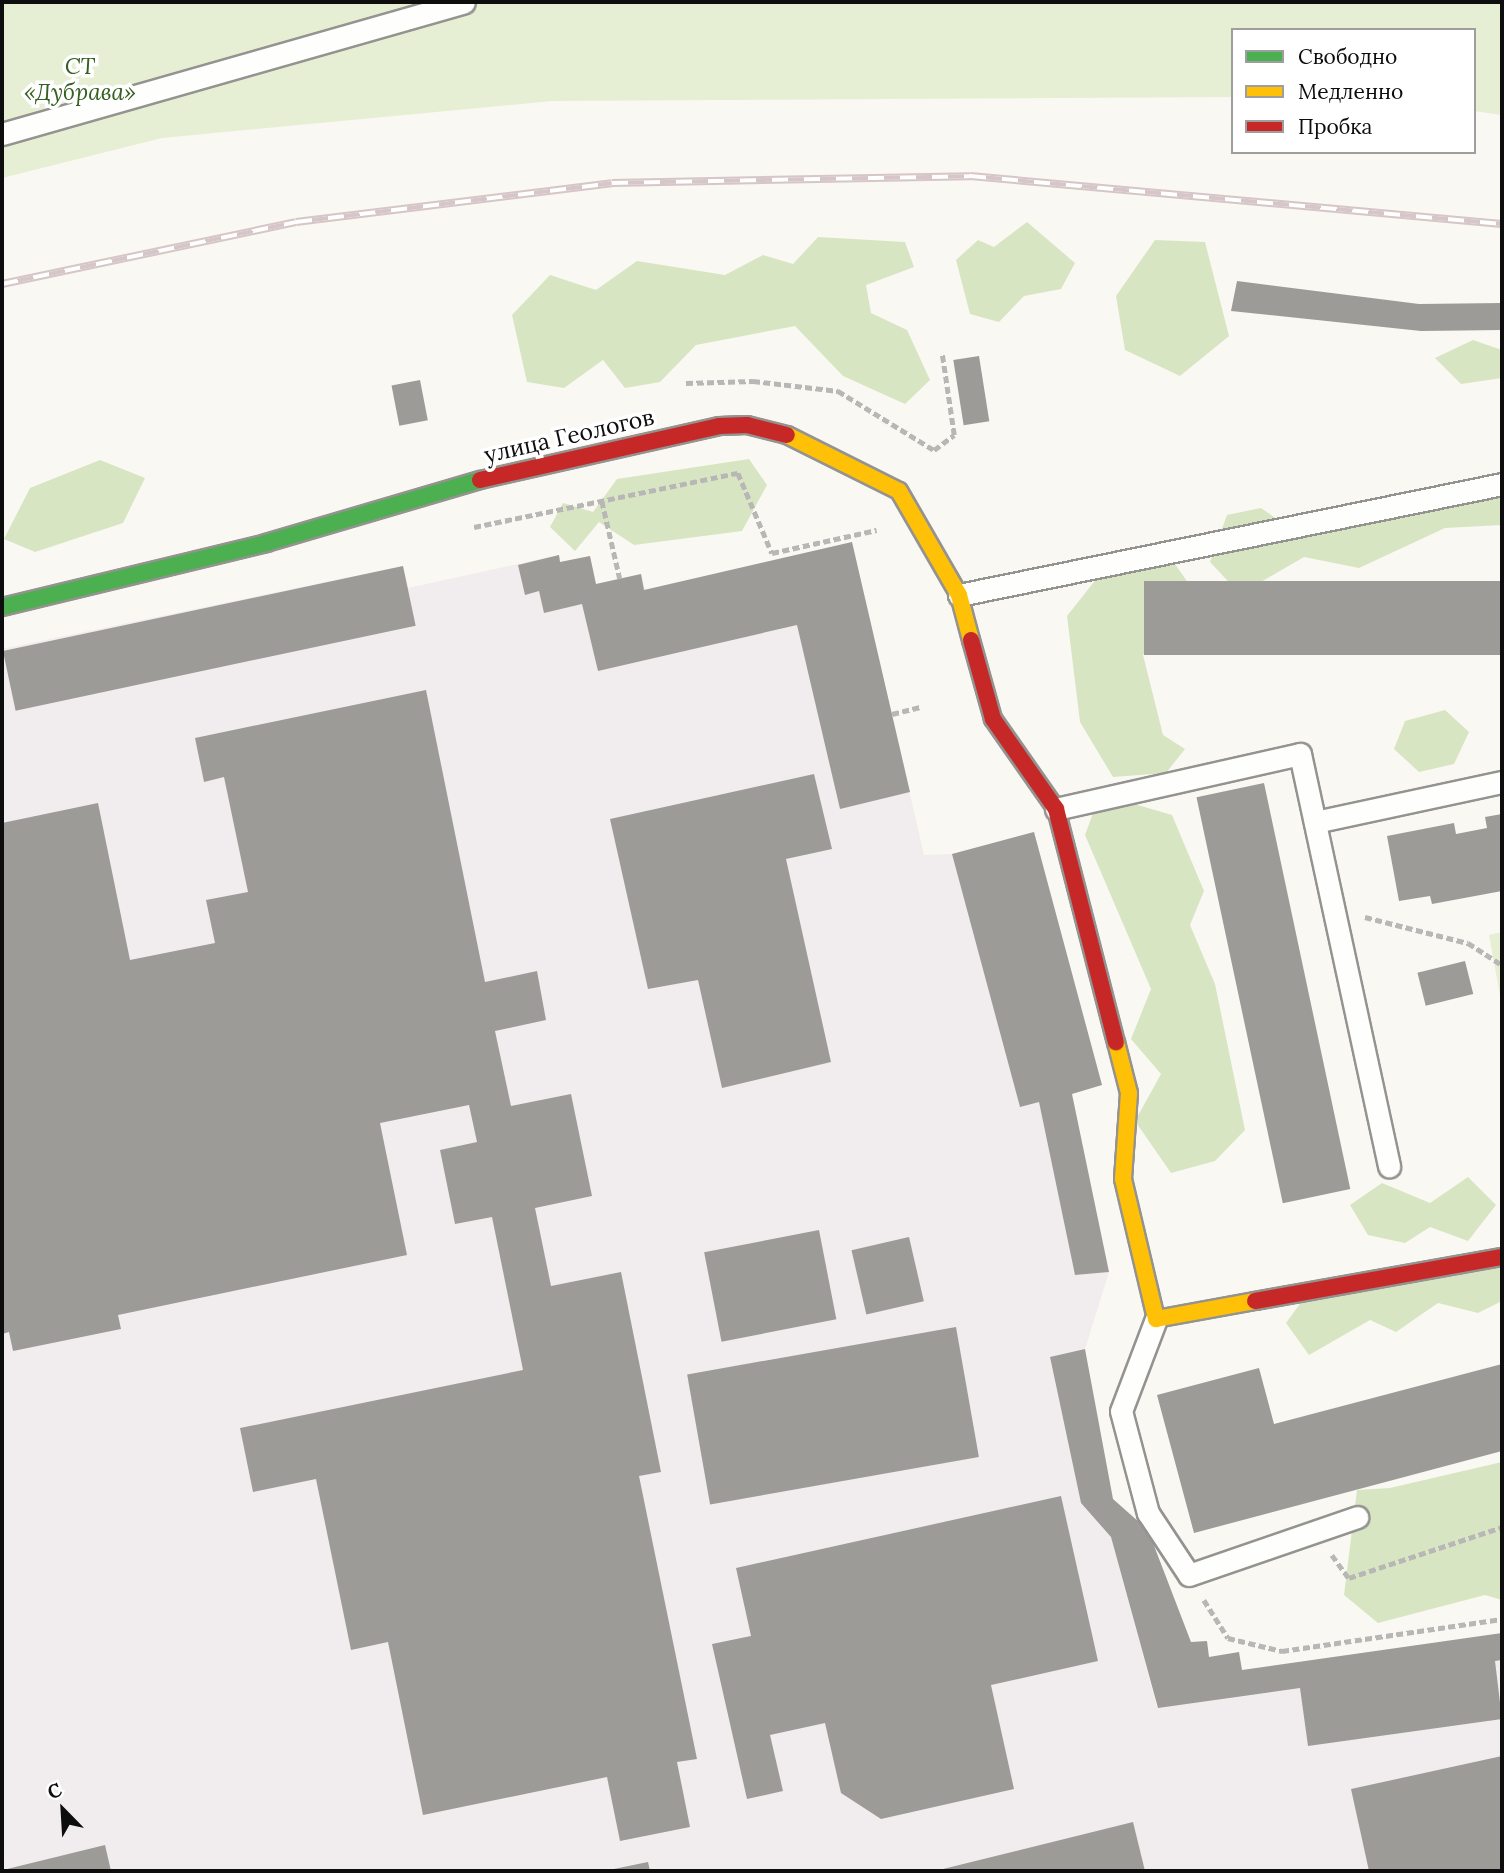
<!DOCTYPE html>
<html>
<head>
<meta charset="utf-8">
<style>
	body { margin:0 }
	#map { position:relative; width:1504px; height:1873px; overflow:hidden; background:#faf8f2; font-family:Lora,serif }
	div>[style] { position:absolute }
	.industrial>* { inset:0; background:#f1ecee }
	.green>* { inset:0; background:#e6eed4 }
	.forest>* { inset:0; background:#d8e5c2 }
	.building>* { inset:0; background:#9d9b98; transform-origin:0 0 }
	.path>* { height:4.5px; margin-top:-2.25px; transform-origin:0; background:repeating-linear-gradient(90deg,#b8b7b6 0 7px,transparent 0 10.5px) }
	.roads { filter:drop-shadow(2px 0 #949390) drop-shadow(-2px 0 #949390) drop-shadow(0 2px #949390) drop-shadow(0 -2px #949390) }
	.lane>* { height:21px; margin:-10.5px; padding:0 10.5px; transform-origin:10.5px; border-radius:10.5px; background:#fefefd }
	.fast>* { height:16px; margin:-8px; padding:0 8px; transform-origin:8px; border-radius:8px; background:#4caf50 }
	.slow>* { height:16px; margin:-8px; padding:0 8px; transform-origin:8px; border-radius:8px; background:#ffc107 }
	.jam>* { height:16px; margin:-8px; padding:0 8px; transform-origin:8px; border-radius:8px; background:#c62828 }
	.rail>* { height:8px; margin-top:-4px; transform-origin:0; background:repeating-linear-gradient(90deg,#fff 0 16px,#d6c6c8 0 32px); box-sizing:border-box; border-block:2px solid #d6c6c8 }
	span { translate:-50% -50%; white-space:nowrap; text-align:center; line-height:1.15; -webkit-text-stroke:7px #fff; paint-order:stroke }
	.park-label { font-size:23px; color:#366022; font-style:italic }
	.street-label { font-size:23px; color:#0d0d0d }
	.frame { position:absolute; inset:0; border:4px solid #0d0d0d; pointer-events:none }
	.legend { position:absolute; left:1231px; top:28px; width:245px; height:126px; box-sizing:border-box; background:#fff; border:2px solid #9e9e9e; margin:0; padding:9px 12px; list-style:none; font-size:21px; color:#0d0d0d }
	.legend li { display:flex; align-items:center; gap:14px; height:35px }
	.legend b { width:35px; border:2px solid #9e9e9e }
	.north { position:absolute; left:28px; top:1775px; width:70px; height:70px; -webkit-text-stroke:5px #fff; paint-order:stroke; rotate:336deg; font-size:19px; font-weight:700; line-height:28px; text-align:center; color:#0d0d0d }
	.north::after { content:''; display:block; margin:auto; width:24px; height:32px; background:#0d0d0d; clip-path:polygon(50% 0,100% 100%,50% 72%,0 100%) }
</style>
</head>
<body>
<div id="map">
	<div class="industrial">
		<i style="clip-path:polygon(852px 542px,924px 855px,952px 854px,1034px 832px,1102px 1085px,1039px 1102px,1075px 1275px,1109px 1272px,1085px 1349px,1050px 1358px,1081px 1503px,1111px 1537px,1157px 1707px,1502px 1660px,1502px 1871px,2px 1871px,2px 649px,403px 566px,408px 588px,559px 555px,560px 562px,590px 556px,596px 584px,641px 574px,645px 590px)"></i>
	</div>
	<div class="green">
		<i style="clip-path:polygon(2px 2px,1502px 2px,1502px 115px,1474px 111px,1474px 30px,1233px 30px,1233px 97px,552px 101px,162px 138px,2px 178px)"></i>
		<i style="clip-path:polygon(1502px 932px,1502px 1006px,1489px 935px)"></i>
	</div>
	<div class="forest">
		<i style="clip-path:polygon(1027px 222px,1075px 263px,1061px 289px,1024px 296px,999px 322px,970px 314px,956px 260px,978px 240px,994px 247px)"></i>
		<i style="clip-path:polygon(818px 237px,905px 242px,914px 267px,866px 285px,871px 313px,907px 330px,930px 380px,905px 404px,843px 376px,795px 326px,696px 345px,660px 382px,625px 388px,603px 360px,564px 388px,527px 382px,512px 315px,550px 275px,596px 290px,637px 261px,725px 275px,763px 255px,793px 264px)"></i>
		<i style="clip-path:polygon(1155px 240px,1205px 242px,1229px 336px,1180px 376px,1125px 350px,1116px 296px)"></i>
		<i style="clip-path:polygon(1473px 340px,1502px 350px,1502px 378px,1461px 384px,1435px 358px)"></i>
		<i style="clip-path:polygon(749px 459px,767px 485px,742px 531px,634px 545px,599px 522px,575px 551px,550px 527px,563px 503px,593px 512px,617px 479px)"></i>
		<i style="clip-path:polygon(100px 460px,145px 478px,123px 523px,35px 552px,4px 539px,30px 488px)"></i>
		<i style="clip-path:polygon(1502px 476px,1502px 525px,1445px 528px,1359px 568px,1304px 557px,1240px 594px,1210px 562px,1227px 515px,1261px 508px,1303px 537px,1365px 503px)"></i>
		<i style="clip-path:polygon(1166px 551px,1191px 587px,1143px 655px,1163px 735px,1185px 749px,1166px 773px,1113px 777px,1080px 722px,1067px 616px,1101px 573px)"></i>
		<i style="clip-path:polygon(1445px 710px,1469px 732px,1454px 764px,1419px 772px,1394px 749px,1405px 721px)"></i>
		<i style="clip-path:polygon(1100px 794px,1172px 815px,1204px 891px,1190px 925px,1215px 984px,1245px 1130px,1215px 1161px,1171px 1173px,1135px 1121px,1161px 1074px,1131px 1039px,1151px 989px,1085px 835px)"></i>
		<i style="clip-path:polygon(1468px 1177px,1496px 1205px,1468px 1241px,1430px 1227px,1405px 1243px,1368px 1235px,1350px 1205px,1382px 1183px,1430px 1203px)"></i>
		<i style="clip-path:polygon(1502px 1264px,1502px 1301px,1478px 1313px,1438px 1303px,1396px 1332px,1370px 1320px,1309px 1355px,1286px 1323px,1318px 1279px)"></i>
		<i style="clip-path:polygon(1502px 1462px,1502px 1600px,1485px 1595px,1378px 1623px,1344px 1595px,1357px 1490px,1390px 1488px)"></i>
	</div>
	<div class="building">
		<i style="clip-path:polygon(1237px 281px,1419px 304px,1502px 303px,1502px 330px,1421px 331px,1231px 311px)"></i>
		<i style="left:979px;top:356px;width:66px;height:26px;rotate:81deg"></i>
		<i style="left:420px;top:380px;width:41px;height:29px;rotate:79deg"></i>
		<i style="clip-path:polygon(852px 542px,910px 792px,840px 809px,797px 625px,598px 671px,582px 604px,544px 613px,539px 591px,525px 595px,518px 565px,559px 555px,560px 562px,590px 556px,596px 584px,641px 574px,644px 590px)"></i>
		<i style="left:403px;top:566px;width:61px;height:409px;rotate:78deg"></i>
		<i style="left:1502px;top:581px;width:74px;height:358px;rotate:90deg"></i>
		<i style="clip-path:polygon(426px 690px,485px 982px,537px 971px,546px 1020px,495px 1031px,511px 1106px,571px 1094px,592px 1196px,535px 1208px,551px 1286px,621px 1272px,661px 1472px,639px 1476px,697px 1759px,677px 1762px,690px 1827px,620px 1841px,607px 1777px,423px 1815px,388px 1642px,351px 1650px,316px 1479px,253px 1492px,240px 1428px,523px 1370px,492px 1217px,455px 1224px,440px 1150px,477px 1142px,469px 1105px,380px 1123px,407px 1255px,118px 1315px,121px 1329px,13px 1351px,9px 1332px,2px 1334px,2px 823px,98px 803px,130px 960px,215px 943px,206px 900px,248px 892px,224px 777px,204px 782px,195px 738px)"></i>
		<i style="clip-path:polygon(814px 774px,832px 849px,786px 859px,831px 1062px,722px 1088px,698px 980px,648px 989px,610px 819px)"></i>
		<i style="left:1264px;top:783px;width:415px;height:69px;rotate:78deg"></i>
		<i style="clip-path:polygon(1502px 814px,1502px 891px,1432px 904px,1430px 896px,1399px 901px,1387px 836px,1454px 823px,1456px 834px,1487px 828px,1485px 817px)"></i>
		<i style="clip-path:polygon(1034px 832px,1102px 1085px,1072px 1094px,1109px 1272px,1075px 1275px,1039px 1102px,1020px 1107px,952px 854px)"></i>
		<i style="left:1465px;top:961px;width:34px;height:49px;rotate:76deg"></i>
		<i style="left:819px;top:1230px;width:91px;height:117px;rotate:79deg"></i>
		<i style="left:909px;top:1237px;width:66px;height:59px;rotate:77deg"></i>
		<i style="left:956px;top:1327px;width:132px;height:273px;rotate:80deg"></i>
		<i style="clip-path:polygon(1085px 1349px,1113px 1499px,1148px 1530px,1191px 1642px,1207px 1641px,1209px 1657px,1239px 1652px,1242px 1670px,1502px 1633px,1502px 1660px,1495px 1661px,1502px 1719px,1308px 1746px,1300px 1688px,1158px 1708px,1111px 1537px,1081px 1503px,1050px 1357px)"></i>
		<i style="clip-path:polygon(1502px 1364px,1502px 1451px,1194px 1533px,1157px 1395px,1259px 1368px,1274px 1424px)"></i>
		<i style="clip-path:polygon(1061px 1496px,1098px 1661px,991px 1685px,1014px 1789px,881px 1819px,841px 1793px,825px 1723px,770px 1735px,783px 1791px,747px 1799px,712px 1644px,751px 1636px,736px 1568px)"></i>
		<i style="clip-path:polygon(1502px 1756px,1502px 1871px,1369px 1871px,1351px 1789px)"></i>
		<i style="clip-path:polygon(1133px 1822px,1145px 1871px,939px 1871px,939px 1870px)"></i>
		<i style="clip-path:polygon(105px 1845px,111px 1871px,3px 1871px,3px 1870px)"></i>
		<i style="clip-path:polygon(648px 1862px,650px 1871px,609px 1871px,609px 1870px)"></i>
	</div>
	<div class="path">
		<i style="left:686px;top:383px;width:67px;rotate:-1.7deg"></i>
		<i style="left:753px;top:381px;width:86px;rotate:6.7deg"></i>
		<i style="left:838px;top:391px;width:113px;rotate:31.6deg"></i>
		<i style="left:934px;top:450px;width:25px;rotate:-37deg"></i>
		<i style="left:954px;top:435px;width:82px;rotate:-98.4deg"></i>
		<i style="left:602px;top:501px;width:80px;rotate:77deg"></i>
		<i style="left:474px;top:527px;width:269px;rotate:-11.6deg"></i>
		<i style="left:738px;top:473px;width:87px;rotate:67deg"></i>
		<i style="left:772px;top:553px;width:107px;rotate:-12.4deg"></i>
		<i style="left:892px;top:714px;width:29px;rotate:-14deg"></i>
		<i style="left:1365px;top:917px;width:106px;rotate:14.2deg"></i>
		<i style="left:1468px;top:943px;width:40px;rotate:32.9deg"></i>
		<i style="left:1332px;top:1555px;width:29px;rotate:54deg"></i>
		<i style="left:1349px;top:1578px;width:161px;rotate:-18.4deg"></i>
		<i style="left:1204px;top:1600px;width:45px;rotate:57.7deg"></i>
		<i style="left:1228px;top:1638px;width:56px;rotate:13.5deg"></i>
		<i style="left:1282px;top:1651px;width:222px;rotate:-8.3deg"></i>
	</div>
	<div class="roads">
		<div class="lane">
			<i style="left:2px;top:134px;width:480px;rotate:-15.9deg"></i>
			<i style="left:959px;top:595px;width:554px;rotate:-11.55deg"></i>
			<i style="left:1056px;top:809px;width:250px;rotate:-12.7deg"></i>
			<i style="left:1300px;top:754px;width:422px;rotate:77.8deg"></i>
			<i style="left:1315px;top:822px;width:191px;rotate:-12.1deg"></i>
			<i style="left:1156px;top:1319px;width:98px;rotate:110.8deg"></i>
			<i style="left:1121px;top:1411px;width:106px;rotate:75.2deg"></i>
			<i style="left:1148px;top:1513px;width:74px;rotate:56.5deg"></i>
			<i style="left:1189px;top:1575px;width:178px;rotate:-19deg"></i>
		</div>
		<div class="fast">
			<i style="left:2px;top:607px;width:272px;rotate:-13.6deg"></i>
			<i style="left:266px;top:543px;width:223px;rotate:-16.4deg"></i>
		</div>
		<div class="slow">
			<i style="left:787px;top:435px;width:125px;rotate:26.6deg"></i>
			<i style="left:899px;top:491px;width:120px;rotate:60deg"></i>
			<i style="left:959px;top:595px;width:47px;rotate:75.1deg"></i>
			<i style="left:1116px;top:1042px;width:53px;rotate:75.7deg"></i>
			<i style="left:1129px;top:1093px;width:86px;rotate:94deg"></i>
			<i style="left:1123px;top:1179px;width:144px;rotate:76.7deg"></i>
			<i style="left:1156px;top:1319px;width:101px;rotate:-10.3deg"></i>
		</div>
		<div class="jam">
			<i style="left:480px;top:480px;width:245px;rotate:-12.7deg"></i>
			<i style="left:719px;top:426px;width:28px;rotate:-2deg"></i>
			<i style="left:747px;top:425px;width:41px;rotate:14deg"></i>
			<i style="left:971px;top:640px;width:82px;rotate:74.4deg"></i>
			<i style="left:993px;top:719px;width:110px;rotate:55deg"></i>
			<i style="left:1056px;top:809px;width:241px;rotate:75.6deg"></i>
			<i style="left:1255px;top:1301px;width:251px;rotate:-10.1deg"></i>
		</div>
	</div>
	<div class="rail">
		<i style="left:2px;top:284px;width:300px;rotate:-11.9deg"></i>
		<i style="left:296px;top:222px;width:318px;rotate:-7deg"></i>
		<i style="left:612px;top:183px;width:358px;rotate:-1.1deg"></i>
		<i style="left:970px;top:176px;width:534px;rotate:5.16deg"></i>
	</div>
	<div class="park-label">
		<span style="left:80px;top:79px">СТ<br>«Дубрава»</span>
	</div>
	<div class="street-label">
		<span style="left:569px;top:436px;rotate:-13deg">улица Геологов</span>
	</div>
	<div class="frame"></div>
	<ul class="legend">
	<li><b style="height:9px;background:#4caf50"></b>Свободно</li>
	<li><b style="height:9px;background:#ffc107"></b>Медленно</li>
	<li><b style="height:9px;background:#c62828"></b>Пробка</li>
	</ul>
	<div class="north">С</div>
</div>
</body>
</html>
